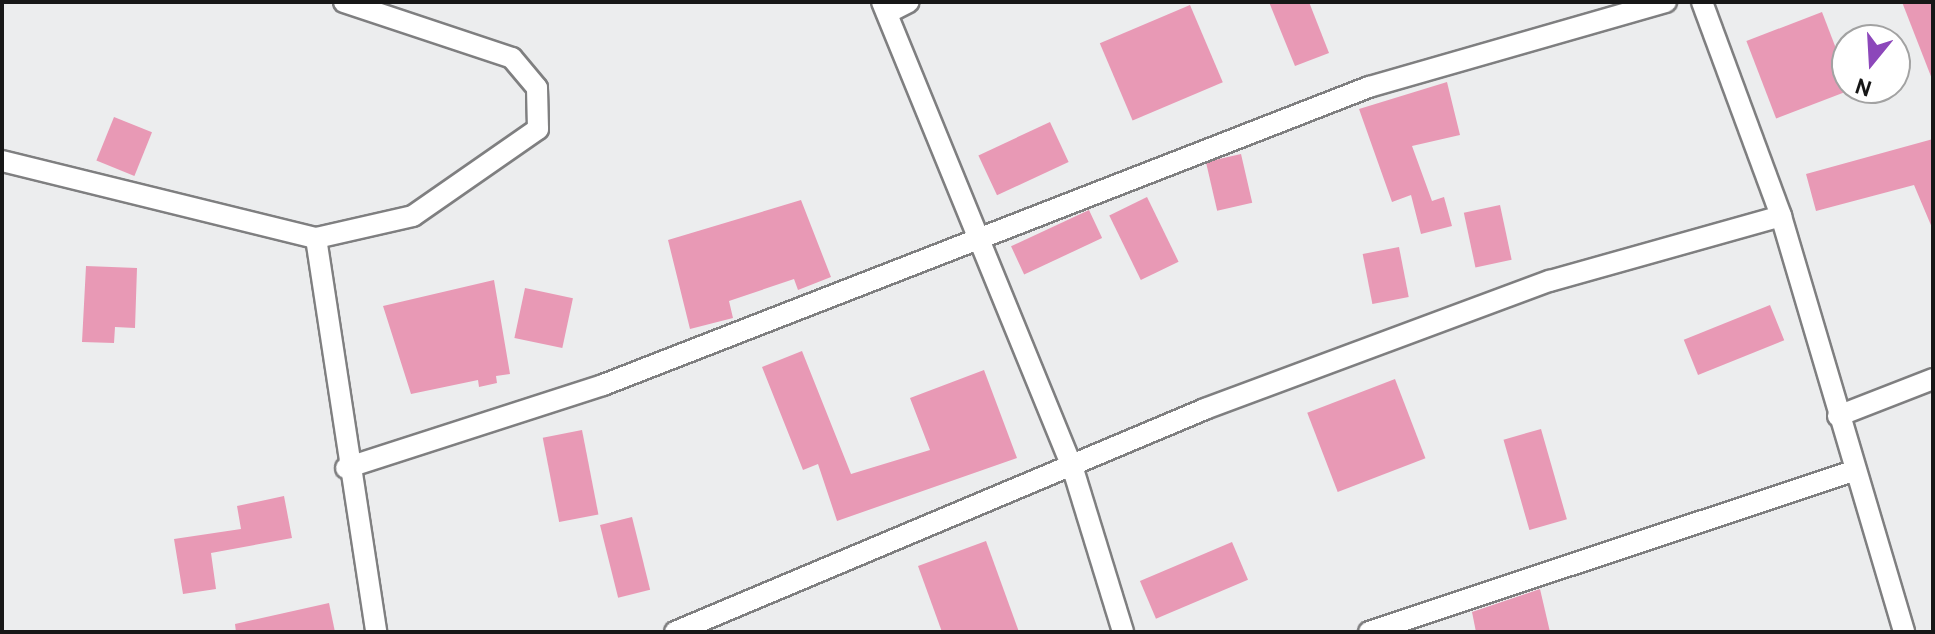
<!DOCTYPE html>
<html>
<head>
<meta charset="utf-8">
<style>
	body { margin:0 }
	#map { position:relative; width:1935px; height:634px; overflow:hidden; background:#ecedee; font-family:Overpass,sans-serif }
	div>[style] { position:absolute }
	.building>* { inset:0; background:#e899b5; transform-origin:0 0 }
	.roads { filter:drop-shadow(2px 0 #7f7f80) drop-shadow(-2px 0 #7f7f80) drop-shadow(0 2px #7f7f80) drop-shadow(0 -2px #7f7f80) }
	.street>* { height:20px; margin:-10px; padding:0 10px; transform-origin:10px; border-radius:10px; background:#fff }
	span { translate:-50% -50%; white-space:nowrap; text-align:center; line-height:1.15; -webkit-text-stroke:6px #fff; paint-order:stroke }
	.frame { position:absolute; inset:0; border:4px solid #171717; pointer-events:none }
	.north { position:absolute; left:1831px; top:24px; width:80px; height:80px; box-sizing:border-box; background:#fff; border:2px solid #a2a2a2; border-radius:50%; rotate:198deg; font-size:22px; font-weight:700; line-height:32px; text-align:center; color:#171717 }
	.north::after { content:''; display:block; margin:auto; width:28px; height:36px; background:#8c47ba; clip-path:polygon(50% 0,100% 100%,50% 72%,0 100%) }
</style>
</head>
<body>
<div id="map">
	<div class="building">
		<i style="clip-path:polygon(1269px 2px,1309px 2px,1329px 53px,1295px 66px)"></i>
		<i style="clip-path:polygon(1902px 2px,1933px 2px,1933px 79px,1932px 79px)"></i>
		<i style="left:1190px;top:5px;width:84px;height:98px;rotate:67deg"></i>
		<i style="left:1822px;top:12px;width:83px;height:81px;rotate:69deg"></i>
		<i style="clip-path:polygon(1447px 82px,1460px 135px,1412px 146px,1432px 201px,1444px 197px,1452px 226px,1421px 234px,1411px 195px,1392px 202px,1359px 109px)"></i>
		<i style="left:114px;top:117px;width:41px;height:47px;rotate:22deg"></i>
		<i style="left:1050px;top:122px;width:44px;height:79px;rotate:65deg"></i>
		<i style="clip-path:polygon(1933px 139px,1933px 230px,1914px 185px,1816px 211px,1806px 174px)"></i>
		<i style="left:1241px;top:154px;width:50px;height:36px;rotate:77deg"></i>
		<i style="left:1147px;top:197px;width:72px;height:42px;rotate:64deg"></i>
		<i style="clip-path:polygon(801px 200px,831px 277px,798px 290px,794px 279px,729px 301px,733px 318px,690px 329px,668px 240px)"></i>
		<i style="left:1500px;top:205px;width:56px;height:37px;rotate:78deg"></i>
		<i style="left:1089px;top:210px;width:31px;height:86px;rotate:65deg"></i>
		<i style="left:1399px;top:247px;width:51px;height:37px;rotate:79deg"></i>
		<i style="clip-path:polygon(86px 266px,137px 268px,135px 328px,115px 327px,114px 343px,82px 342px)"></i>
		<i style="clip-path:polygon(494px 280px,510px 374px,496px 376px,497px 383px,479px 387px,478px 380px,411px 394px,383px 306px)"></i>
		<i style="left:525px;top:288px;width:49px;height:51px;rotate:12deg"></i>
		<i style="left:1770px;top:305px;width:38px;height:93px;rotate:68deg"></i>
		<i style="clip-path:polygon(802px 351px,851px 474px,930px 450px,910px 398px,984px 370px,1017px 458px,837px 521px,818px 464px,803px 470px,762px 367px)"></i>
		<i style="left:1395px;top:379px;width:85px;height:94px;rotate:69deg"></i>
		<i style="left:1541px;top:429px;width:94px;height:39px;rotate:74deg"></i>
		<i style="left:582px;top:430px;width:86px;height:40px;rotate:79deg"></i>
		<i style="clip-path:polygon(284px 496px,292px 538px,211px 553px,216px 589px,183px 594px,174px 539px,241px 529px,237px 506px)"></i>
		<i style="left:632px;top:517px;width:75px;height:33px;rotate:76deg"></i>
		<i style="clip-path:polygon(986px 541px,1019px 632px,942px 632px,918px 566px)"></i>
		<i style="left:1232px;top:542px;width:41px;height:100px;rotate:67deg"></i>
		<i style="clip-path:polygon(1540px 589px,1550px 632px,1476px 632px,1472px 612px)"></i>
		<i style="clip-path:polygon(329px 603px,335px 632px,236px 632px,235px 624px)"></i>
	</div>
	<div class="roads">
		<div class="street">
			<i style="left:344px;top:2px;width:177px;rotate:18.4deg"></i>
			<i style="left:512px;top:58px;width:39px;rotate:50deg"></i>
			<i style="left:537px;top:88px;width:41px;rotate:88.6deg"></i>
			<i style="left:538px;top:129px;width:152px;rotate:145.2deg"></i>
			<i style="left:413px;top:216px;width:99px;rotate:167.2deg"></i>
			<i style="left:316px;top:238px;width:399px;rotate:81.3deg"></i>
			<i style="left:882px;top:2px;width:505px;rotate:67.76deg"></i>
			<i style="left:1073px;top:469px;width:170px;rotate:72.9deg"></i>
			<i style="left:1702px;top:2px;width:228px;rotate:69.7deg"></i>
			<i style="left:1781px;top:216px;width:434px;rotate:73.5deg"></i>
			<i style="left:889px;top:12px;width:22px;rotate:-27deg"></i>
			<i style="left:2px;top:161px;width:323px;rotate:13.8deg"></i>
			<i style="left:1838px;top:416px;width:102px;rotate:-21.3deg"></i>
			<i style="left:346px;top:468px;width:270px;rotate:-17.9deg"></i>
			<i style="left:603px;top:385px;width:822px;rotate:-21.26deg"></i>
			<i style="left:1369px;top:87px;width:309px;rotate:-16deg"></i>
			<i style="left:675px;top:632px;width:575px;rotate:-22.82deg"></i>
			<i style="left:1205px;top:409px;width:368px;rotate:-20.4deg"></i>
			<i style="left:1550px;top:281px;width:240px;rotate:-15.7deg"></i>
			<i style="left:1369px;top:632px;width:513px;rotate:-18.4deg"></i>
		</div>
	</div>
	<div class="frame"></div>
	<div class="north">N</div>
</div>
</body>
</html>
